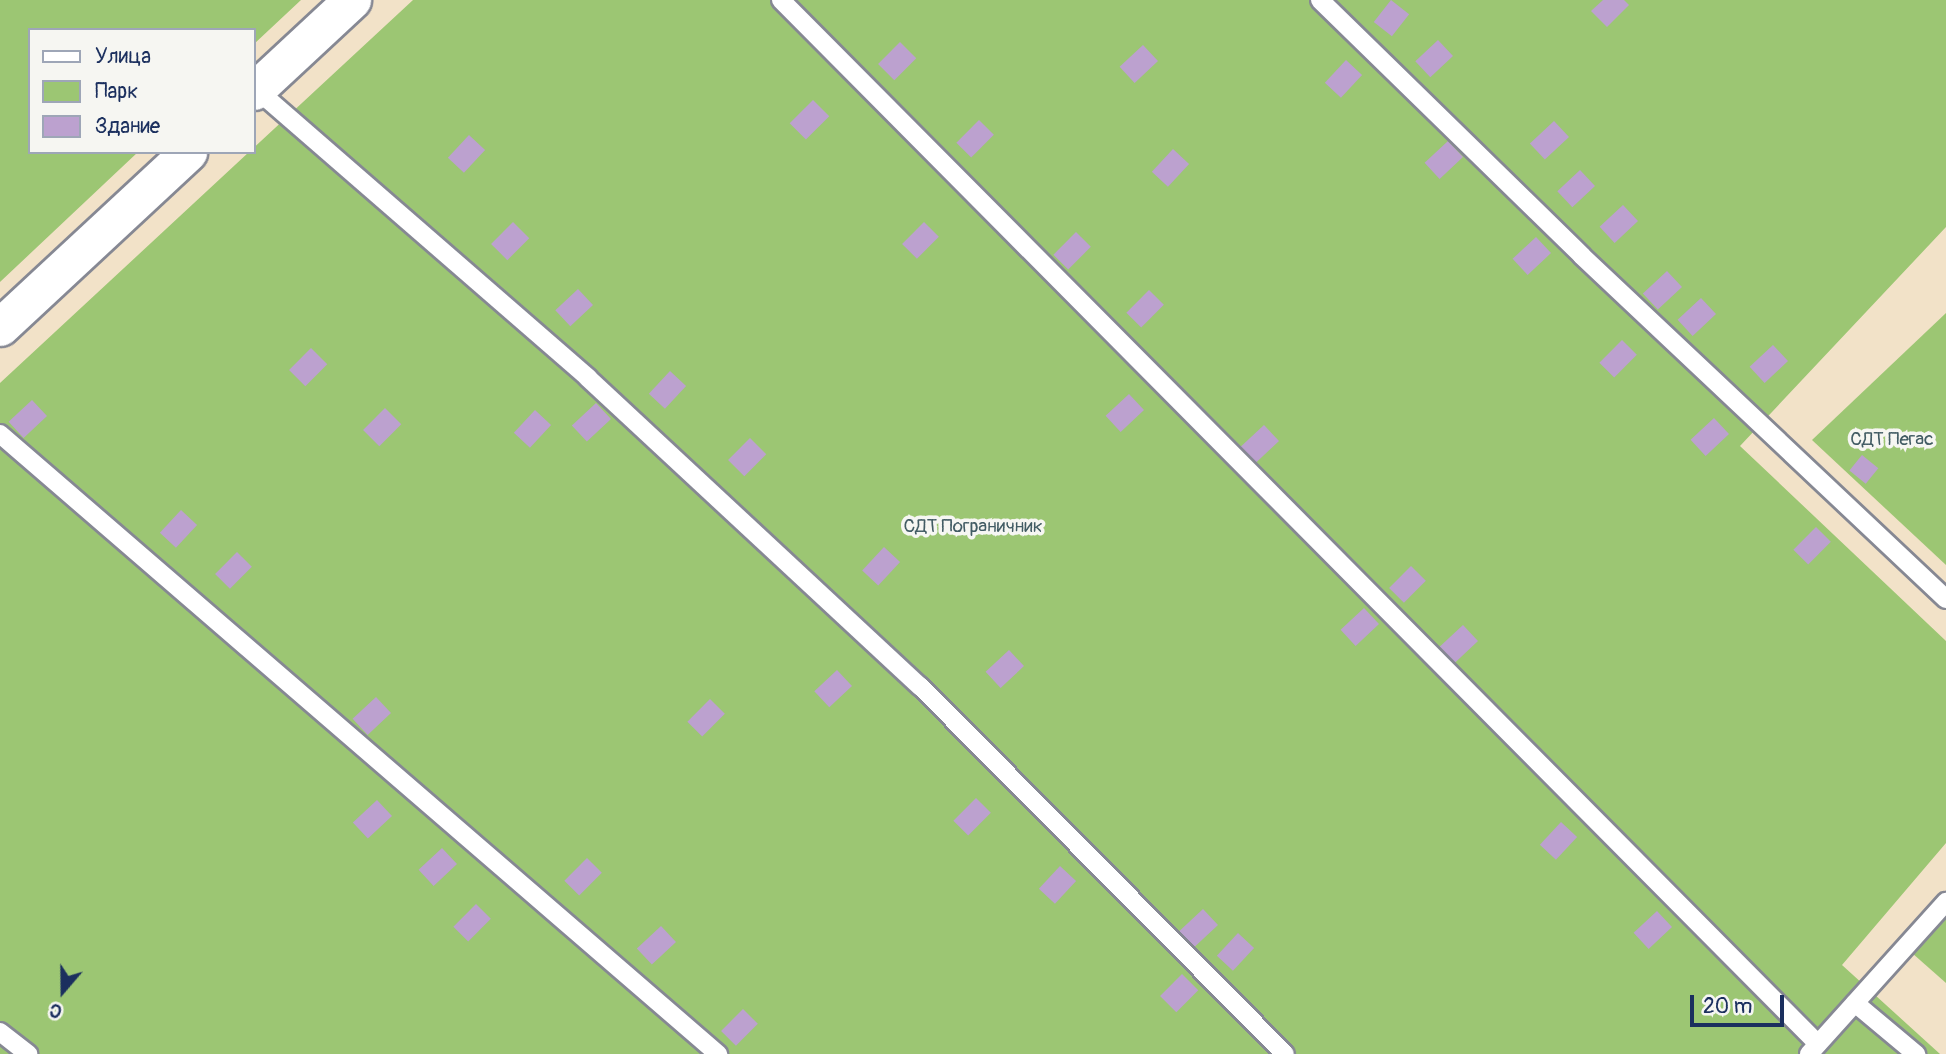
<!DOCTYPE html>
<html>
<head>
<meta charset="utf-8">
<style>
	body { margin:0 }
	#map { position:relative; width:1946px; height:1054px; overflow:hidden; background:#f2e2c8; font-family:Pangolin,sans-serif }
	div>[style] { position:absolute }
	.green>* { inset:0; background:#9cc673 }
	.building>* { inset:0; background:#bca1cf; transform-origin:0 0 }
	.roads { filter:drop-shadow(2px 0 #868893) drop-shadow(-2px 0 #868893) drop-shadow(0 2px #868893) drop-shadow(0 -2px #868893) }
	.service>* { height:18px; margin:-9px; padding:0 9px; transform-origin:9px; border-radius:9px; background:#fff }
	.minor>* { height:37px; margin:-18.5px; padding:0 18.5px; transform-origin:18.5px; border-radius:18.5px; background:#fff }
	span { translate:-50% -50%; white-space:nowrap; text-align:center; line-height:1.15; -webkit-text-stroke:7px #f6f6f2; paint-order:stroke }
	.park-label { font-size:19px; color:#425c64 }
	.legend { position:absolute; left:28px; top:28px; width:228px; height:126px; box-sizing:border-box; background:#f6f6f2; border:2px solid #9ea6b7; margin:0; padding:9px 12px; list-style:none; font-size:21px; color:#1b2f5e }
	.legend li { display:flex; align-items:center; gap:14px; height:35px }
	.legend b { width:35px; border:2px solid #9ea6b7 }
	.north { position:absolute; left:28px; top:956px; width:70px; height:70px; -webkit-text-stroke:5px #f6f6f2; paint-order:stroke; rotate:200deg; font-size:19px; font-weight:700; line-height:28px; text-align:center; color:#1b2f5e }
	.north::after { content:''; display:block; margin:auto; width:24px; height:32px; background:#1b2f5e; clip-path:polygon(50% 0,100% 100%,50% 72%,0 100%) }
	.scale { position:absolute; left:1690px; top:995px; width:94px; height:32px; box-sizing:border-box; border:4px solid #1b2f5e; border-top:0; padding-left:9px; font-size:21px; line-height:24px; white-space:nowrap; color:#1b2f5e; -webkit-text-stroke:5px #f6f6f2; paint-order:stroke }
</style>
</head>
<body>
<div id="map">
	<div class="green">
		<i style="clip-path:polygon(0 0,301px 0,254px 44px,254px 30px,30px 30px,30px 152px,138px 152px,0 282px)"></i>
		<i style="clip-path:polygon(413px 0,1946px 0,1946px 227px,1740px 446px,1946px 641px,1946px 843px,1842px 965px,1940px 1054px,0 1054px,0 383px)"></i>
		<i style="clip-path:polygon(1946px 313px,1946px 565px,1812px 440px)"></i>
		<i style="clip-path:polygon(1946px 913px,1946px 983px,1912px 953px)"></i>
	</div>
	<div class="building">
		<i style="left:1391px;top:0;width:23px;height:28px;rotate:38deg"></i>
		<i style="clip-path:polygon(1603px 0,1624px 0,1629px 5px,1607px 27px,1591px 11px)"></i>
		<i style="left:1438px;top:40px;width:22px;height:31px;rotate:47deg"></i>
		<i style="left:900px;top:42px;width:23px;height:31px;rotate:45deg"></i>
		<i style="left:1143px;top:45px;width:22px;height:32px;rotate:47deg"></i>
		<i style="left:1346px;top:60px;width:22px;height:31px;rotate:43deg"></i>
		<i style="left:813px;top:100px;width:23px;height:33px;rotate:45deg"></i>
		<i style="left:979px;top:120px;width:21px;height:32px;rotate:45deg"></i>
		<i style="left:1554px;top:121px;width:22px;height:33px;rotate:47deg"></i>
		<i style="left:469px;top:135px;width:22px;height:31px;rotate:43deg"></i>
		<i style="left:1448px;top:141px;width:22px;height:32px;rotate:47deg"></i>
		<i style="left:1173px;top:149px;width:22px;height:31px;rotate:43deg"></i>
		<i style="left:1580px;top:170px;width:22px;height:31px;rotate:47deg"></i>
		<i style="left:1623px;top:205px;width:22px;height:32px;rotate:47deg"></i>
		<i style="left:513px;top:222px;width:23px;height:31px;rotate:45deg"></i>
		<i style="left:924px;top:222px;width:21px;height:31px;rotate:45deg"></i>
		<i style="left:1076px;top:232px;width:21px;height:32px;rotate:45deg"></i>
		<i style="left:1536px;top:237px;width:22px;height:32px;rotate:47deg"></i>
		<i style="left:1667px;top:271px;width:22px;height:33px;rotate:47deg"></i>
		<i style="left:578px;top:289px;width:22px;height:31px;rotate:47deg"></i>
		<i style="left:1149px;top:290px;width:21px;height:32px;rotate:45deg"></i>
		<i style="left:1701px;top:298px;width:22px;height:32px;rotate:47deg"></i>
		<i style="left:1622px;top:340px;width:21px;height:32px;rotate:45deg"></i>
		<i style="left:1773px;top:345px;width:22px;height:32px;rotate:47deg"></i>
		<i style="left:311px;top:348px;width:23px;height:31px;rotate:45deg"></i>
		<i style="left:670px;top:371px;width:22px;height:31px;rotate:43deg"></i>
		<i style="left:1129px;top:394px;width:22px;height:32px;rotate:47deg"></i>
		<i style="left:32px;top:400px;width:22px;height:32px;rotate:47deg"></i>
		<i style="left:596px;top:403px;width:22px;height:33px;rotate:47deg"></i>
		<i style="left:385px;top:408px;width:23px;height:31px;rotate:45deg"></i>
		<i style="left:535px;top:410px;width:22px;height:31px;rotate:43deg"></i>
		<i style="left:1714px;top:418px;width:22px;height:32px;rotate:47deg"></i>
		<i style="left:1264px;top:425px;width:22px;height:32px;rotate:47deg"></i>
		<i style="left:750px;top:438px;width:23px;height:31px;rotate:45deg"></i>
		<i style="left:1862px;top:455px;width:21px;height:20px;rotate:39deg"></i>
		<i style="left:181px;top:510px;width:22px;height:31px;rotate:43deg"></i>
		<i style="left:1816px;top:527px;width:21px;height:32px;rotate:45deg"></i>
		<i style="left:884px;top:547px;width:22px;height:32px;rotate:43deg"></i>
		<i style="left:237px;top:552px;width:21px;height:31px;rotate:45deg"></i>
		<i style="left:1411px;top:566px;width:21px;height:31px;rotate:45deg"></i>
		<i style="left:1364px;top:608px;width:22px;height:32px;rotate:47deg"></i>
		<i style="left:1463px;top:625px;width:22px;height:32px;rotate:47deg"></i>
		<i style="left:1009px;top:650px;width:22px;height:32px;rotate:47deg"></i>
		<i style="left:837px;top:670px;width:22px;height:31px;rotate:47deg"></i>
		<i style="left:376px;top:697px;width:22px;height:32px;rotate:47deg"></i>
		<i style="left:710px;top:699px;width:21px;height:32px;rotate:45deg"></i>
		<i style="left:976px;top:798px;width:21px;height:32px;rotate:45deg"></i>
		<i style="left:377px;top:800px;width:22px;height:33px;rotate:47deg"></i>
		<i style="left:1561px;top:822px;width:22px;height:31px;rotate:43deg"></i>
		<i style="left:442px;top:848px;width:22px;height:32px;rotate:47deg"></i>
		<i style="left:587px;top:858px;width:21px;height:32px;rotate:45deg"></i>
		<i style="left:1060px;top:866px;width:22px;height:31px;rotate:43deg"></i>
		<i style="left:476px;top:904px;width:21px;height:32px;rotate:45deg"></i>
		<i style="left:1203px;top:909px;width:22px;height:33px;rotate:47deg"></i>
		<i style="left:1657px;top:911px;width:22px;height:32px;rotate:47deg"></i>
		<i style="left:661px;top:926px;width:22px;height:33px;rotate:47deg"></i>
		<i style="left:1238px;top:933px;width:22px;height:31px;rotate:43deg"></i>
		<i style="left:1182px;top:974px;width:23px;height:31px;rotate:45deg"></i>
		<i style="left:743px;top:1009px;width:21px;height:31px;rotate:45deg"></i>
	</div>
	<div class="roads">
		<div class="service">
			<i style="left:781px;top:0;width:1471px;rotate:45.19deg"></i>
			<i style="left:1320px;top:0;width:366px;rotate:44.3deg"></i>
			<i style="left:1582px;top:256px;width:500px;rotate:43.3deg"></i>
			<i style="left:256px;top:89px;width:440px;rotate:41deg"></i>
			<i style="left:588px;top:378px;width:453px;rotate:42.9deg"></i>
			<i style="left:920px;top:686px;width:518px;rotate:45.23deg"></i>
			<i style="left:0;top:434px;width:949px;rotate:40.81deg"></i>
			<i style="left:1855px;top:1003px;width:80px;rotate:39.9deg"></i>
			<i style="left:0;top:1032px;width:36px;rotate:38deg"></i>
			<i style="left:1809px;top:1054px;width:205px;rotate:-48deg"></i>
		</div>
		<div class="minor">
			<i style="left:254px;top:91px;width:134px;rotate:-42.9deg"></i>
			<i style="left:0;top:327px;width:257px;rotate:-42.9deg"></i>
		</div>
	</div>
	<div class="park-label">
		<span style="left:1892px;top:440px">СДТ Пегас</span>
		<span style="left:973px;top:527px">СДТ Пограничник</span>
	</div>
	<ul class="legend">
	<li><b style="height:9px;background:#fff"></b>Улица</li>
	<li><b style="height:19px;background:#9cc673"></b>Парк</li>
	<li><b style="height:19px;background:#bca1cf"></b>Здание</li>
	</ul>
	<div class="north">С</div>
	<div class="scale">20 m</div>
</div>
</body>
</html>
